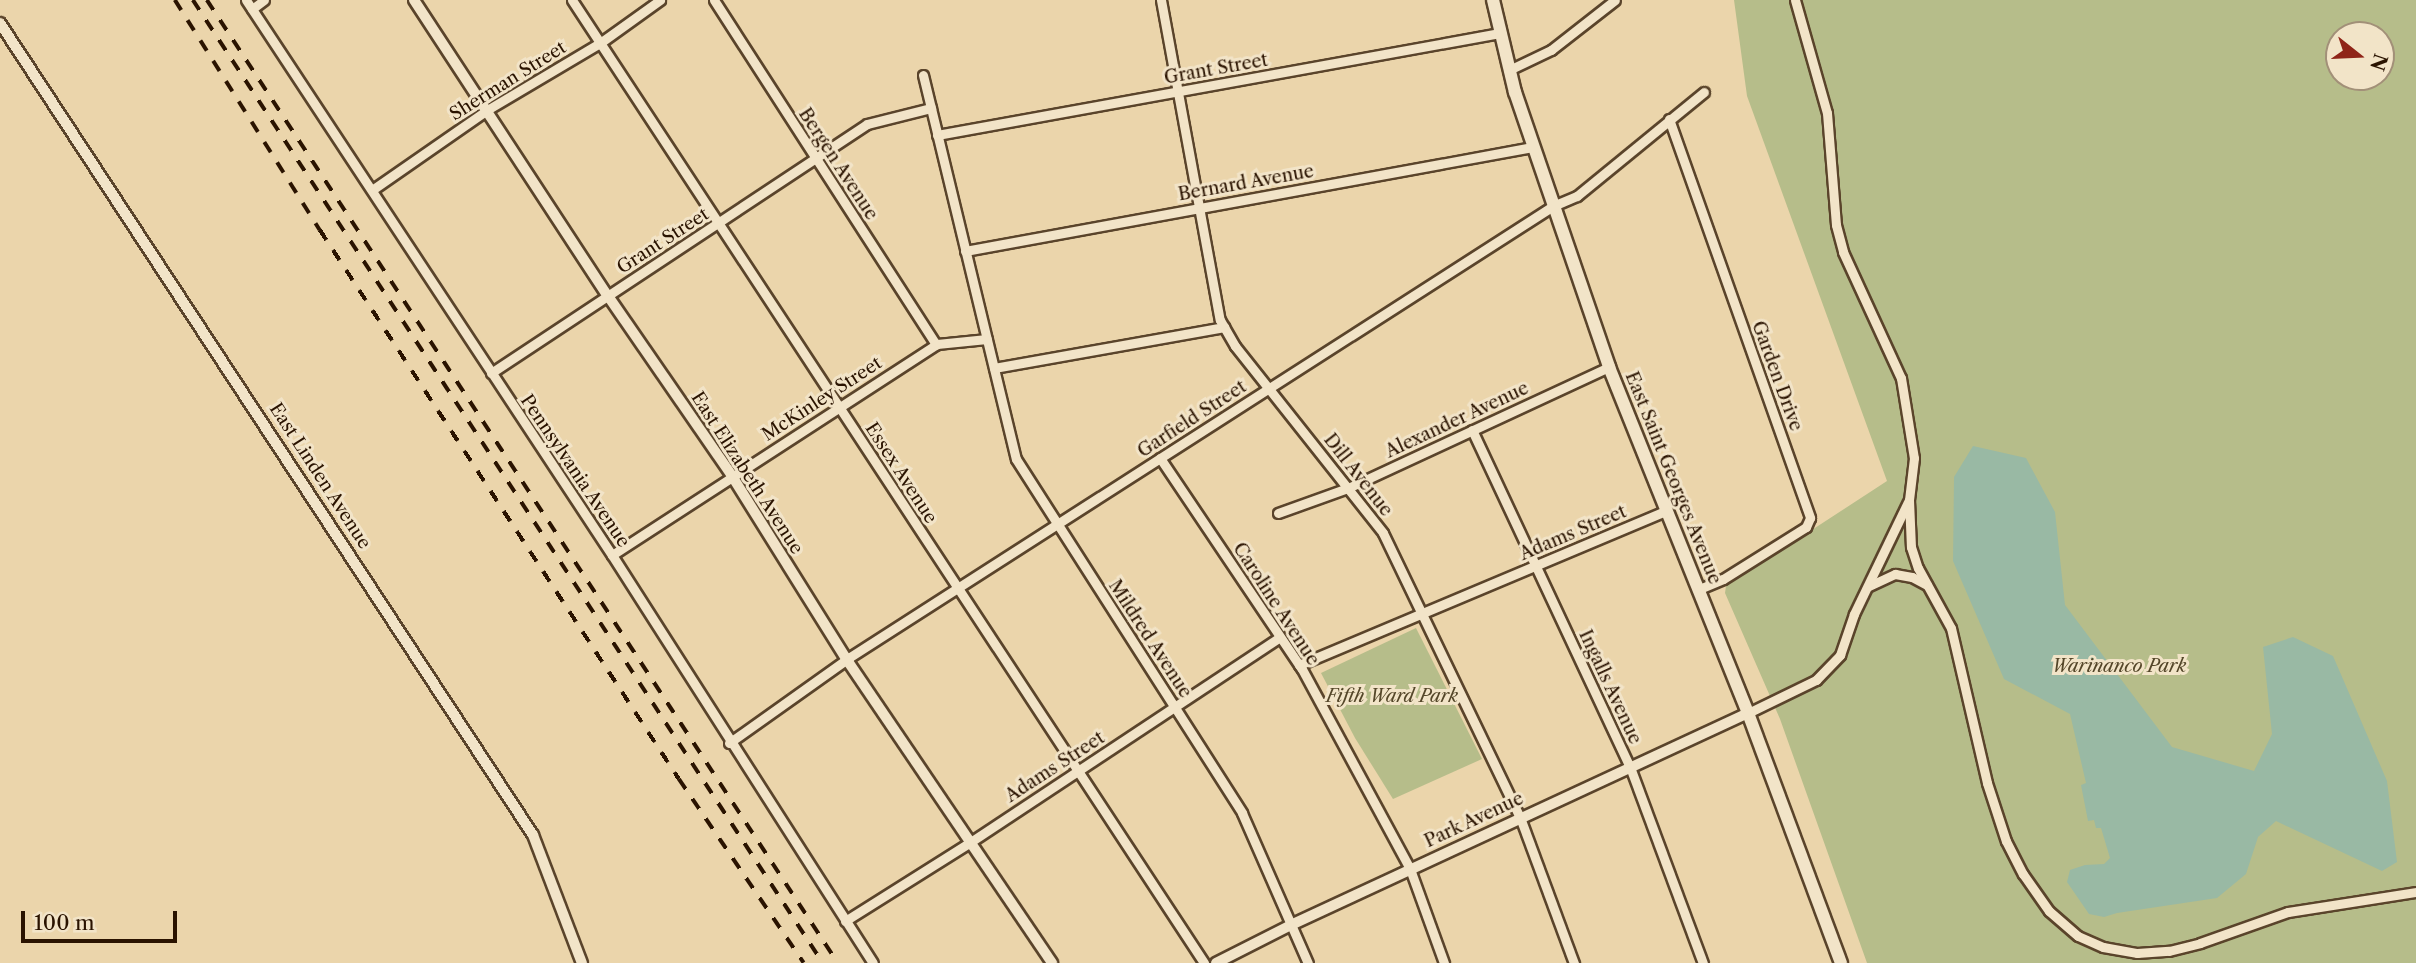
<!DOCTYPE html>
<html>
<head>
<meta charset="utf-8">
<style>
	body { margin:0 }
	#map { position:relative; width:2416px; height:963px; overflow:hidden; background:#ebd5ab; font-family:"Libre Caslon Text",serif }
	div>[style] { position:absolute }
	.green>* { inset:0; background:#b6bd8a }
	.water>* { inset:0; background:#99b9a4 }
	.roads { filter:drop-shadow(2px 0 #5a442b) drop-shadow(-2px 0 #5a442b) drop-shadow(0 2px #5a442b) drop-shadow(0 -2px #5a442b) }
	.minor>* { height:9px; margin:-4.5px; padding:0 4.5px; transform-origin:4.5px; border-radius:4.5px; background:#f2e4c8 }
	.tertiary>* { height:10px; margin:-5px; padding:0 5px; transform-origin:5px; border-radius:5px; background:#f2e4c8 }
	.secondary>* { height:12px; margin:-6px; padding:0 6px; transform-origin:6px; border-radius:6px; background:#f2e4c8 }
	.rail>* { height:3.5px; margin-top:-1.75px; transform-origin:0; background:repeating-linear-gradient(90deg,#2a1300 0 12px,transparent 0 24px) }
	span { translate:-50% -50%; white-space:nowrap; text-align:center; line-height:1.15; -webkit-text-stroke:6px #f2e4c8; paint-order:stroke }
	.street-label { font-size:18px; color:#2a1300 }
	.park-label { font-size:18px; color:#544629; font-style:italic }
	.north { position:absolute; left:2325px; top:21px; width:70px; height:70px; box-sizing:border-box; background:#f2e4c8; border:2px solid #a29078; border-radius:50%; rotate:108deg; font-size:19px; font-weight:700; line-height:28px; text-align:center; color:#2a1300 }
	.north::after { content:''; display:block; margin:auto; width:24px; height:32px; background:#8f2418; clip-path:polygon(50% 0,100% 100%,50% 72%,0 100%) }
	.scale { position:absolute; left:21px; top:911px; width:156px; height:32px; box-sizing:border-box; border:4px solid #2a1300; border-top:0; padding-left:9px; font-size:21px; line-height:24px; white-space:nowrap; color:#2a1300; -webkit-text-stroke:5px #f2e4c8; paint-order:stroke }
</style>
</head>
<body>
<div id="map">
	<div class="green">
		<i style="clip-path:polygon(evenodd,1734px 0,2416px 0,2416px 963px,1867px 963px,1780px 719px,1725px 593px,1726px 586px,1887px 481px,1747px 96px,1734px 0,2339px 35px,2381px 35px,2381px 77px,2339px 77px,2339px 35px)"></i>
		<i style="clip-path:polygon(1416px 628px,1482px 759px,1393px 799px,1355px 738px,1321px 673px)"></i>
	</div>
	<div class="water">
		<i style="clip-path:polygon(1973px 446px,2026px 458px,2055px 512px,2065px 605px,2172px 747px,2254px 771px,2272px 734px,2263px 647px,2293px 637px,2333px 656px,2387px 781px,2397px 862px,2382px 871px,2276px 821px,2258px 837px,2246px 874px,2217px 898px,2117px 913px,2104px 917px,2089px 914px,2067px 882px,2070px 870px,2085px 865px,2104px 864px,2110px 858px,2101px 828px,2096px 828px,2094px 820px,2088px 821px,2081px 785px,2086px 783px,2070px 714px,2004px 679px,1953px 561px,1954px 477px)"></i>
	</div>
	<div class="roads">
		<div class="minor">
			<i style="left:246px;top:0;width:665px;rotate:56.6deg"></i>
			<i style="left:612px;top:555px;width:484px;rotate:57.4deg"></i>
			<i style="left:572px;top:0;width:1152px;rotate:56.72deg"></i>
			<i style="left:714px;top:0;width:410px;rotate:57.2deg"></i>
			<i style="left:1161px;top:0;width:325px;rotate:79.6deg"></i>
			<i style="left:1220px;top:320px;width:30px;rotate:60deg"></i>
			<i style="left:1235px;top:346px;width:238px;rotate:51.6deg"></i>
			<i style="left:1383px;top:533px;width:318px;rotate:64.3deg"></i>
			<i style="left:1521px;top:820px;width:153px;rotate:69.7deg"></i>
			<i style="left:1795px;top:0;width:117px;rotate:74.2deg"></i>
			<i style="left:1827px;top:113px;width:112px;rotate:85.4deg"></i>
			<i style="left:1836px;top:225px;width:28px;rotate:75deg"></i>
			<i style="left:1843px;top:252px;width:139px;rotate:65.3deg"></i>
			<i style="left:1901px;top:378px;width:81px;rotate:80.8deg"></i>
			<i style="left:1914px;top:458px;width:42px;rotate:96.8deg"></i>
			<i style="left:1909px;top:500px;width:47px;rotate:87.6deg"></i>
			<i style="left:1911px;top:547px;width:22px;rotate:72deg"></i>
			<i style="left:1918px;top:568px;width:68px;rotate:61.2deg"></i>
			<i style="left:1951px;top:628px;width:159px;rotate:76.9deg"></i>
			<i style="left:1987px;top:783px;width:61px;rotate:71.9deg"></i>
			<i style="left:2006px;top:841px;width:37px;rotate:63deg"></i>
			<i style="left:2023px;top:874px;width:45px;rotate:54.9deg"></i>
			<i style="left:2049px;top:911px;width:38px;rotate:41deg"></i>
			<i style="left:2078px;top:936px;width:27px;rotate:24deg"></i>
			<i style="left:2103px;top:947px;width:35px;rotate:10deg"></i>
			<i style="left:2137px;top:953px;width:32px;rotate:-4deg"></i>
			<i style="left:2169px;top:951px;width:32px;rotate:-14deg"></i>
			<i style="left:2200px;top:943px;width:93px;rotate:-19.4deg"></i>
			<i style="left:2288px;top:912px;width:130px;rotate:-8.9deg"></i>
			<i style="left:252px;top:9px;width:15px;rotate:-37deg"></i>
			<i style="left:1509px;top:70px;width:47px;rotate:-25.5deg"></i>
			<i style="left:1551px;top:50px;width:81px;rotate:-38deg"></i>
			<i style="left:923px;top:75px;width:395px;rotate:76.4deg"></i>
			<i style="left:1016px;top:459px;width:420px;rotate:57.4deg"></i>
			<i style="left:1242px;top:813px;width:164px;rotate:66.3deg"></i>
			<i style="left:1669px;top:119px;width:423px;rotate:70.5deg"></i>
			<i style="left:1810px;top:518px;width:10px;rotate:114deg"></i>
			<i style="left:1806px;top:527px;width:98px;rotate:147.9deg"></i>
			<i style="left:1723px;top:579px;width:26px;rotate:157deg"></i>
			<i style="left:937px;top:135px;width:572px;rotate:-10.27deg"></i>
			<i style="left:372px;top:190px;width:140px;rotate:-34.8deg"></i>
			<i style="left:487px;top:110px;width:131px;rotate:-30.7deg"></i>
			<i style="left:600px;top:43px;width:74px;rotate:-35.6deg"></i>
			<i style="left:965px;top:251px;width:577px;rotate:-10.38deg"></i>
			<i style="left:994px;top:368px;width:234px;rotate:-10.1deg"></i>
			<i style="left:491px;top:373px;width:451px;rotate:-33.5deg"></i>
			<i style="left:867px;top:124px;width:66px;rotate:-14deg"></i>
			<i style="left:1472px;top:430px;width:372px;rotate:64.9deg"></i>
			<i style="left:1630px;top:767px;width:209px;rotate:69.6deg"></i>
			<i style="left:1160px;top:458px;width:254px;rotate:56.1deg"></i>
			<i style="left:1302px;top:669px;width:227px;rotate:61.6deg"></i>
			<i style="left:1410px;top:869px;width:100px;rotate:70.1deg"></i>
			<i style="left:1278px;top:513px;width:74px;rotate:-19.7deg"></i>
			<i style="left:1348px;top:488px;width:288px;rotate:-24.9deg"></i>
			<i style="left:612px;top:555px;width:387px;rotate:-33deg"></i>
			<i style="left:937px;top:344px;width:50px;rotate:-5.7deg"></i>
			<i style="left:1869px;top:586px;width:29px;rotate:-25deg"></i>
			<i style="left:1895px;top:574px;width:17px;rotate:10deg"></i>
			<i style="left:1912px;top:577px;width:17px;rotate:28deg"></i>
			<i style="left:1299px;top:665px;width:398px;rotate:-22.8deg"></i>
			<i style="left:1748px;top:713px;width:76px;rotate:-25.9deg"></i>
			<i style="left:1816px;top:680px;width:35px;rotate:-46deg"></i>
			<i style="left:1840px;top:655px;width:43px;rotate:-71.1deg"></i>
			<i style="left:1854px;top:614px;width:124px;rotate:-64.3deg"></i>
			<i style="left:729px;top:743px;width:148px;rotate:-35.4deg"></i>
			<i style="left:850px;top:657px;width:835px;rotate:-32.68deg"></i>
			<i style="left:1553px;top:206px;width:26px;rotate:-23deg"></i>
			<i style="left:1577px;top:196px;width:164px;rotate:-39.3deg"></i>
			<i style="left:845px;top:921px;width:150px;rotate:-32.2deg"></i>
			<i style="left:972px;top:841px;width:369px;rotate:-33.5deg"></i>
		</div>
		<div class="tertiary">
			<i style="left:414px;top:0;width:354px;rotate:56.8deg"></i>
			<i style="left:608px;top:296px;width:219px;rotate:55.4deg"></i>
			<i style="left:732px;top:476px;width:217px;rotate:58deg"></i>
			<i style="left:847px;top:660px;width:366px;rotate:55.9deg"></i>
			<i style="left:0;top:23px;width:971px;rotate:56.72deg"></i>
			<i style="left:533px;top:835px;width:137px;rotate:69.1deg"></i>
			<i style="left:1216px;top:963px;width:86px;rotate:-26.9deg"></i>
			<i style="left:1293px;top:924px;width:502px;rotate:-24.88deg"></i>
		</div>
		<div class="secondary">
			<i style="left:1493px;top:0;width:95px;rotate:76.6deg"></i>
			<i style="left:1515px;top:92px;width:291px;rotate:71.1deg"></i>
			<i style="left:1609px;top:367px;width:373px;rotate:68.1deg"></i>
			<i style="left:1748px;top:713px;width:267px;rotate:69.6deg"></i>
		</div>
	</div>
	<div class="rail">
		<i style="left:175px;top:0;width:272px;rotate:57.8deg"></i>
		<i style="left:320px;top:230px;width:656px;rotate:56.82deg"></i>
		<i style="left:679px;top:779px;width:222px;rotate:55.8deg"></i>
		<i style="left:193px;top:0;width:1151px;rotate:56.81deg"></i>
		<i style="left:207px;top:0;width:1151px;rotate:56.77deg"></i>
	</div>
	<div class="street-label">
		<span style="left:1216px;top:69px;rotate:-10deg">Grant Street</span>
		<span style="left:508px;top:81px;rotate:-32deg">Sherman Street</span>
		<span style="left:838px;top:164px;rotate:57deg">Bergen Avenue</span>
		<span style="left:1246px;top:183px;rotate:-10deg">Bernard Avenue</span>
		<span style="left:663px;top:241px;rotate:-33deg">Grant Street</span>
		<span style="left:1777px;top:376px;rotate:70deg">Garden Drive</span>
		<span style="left:822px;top:399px;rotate:-33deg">McKinley Street</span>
		<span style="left:1192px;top:419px;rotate:-33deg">Garfield Street</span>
		<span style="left:1457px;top:420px;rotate:-25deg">Alexander Avenue</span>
		<span style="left:575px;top:471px;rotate:56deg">Pennsylvania Avenue</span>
		<span style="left:747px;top:473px;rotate:57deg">East Elizabeth Avenue</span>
		<span style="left:901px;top:473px;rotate:57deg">Essex Avenue</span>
		<span style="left:1358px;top:475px;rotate:52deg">Dill Avenue</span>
		<span style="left:320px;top:476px;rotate:57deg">East Linden Avenue</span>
		<span style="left:1673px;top:478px;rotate:68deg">East Saint Georges Avenue</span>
		<span style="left:1573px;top:533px;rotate:-23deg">Adams Street</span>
		<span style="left:1276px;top:604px;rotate:57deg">Caroline Avenue</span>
		<span style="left:1150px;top:639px;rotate:57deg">Mildred Avenue</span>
		<span style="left:1610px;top:687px;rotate:65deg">Ingalls Avenue</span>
		<span style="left:1055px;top:767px;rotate:-33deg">Adams Street</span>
		<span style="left:1474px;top:820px;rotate:-25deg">Park Avenue</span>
	</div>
	<div class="park-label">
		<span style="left:2119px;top:666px">Warinanco Park</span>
		<span style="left:1392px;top:696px">Fifth Ward Park</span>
	</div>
	<div class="north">N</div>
	<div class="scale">100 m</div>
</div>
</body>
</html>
